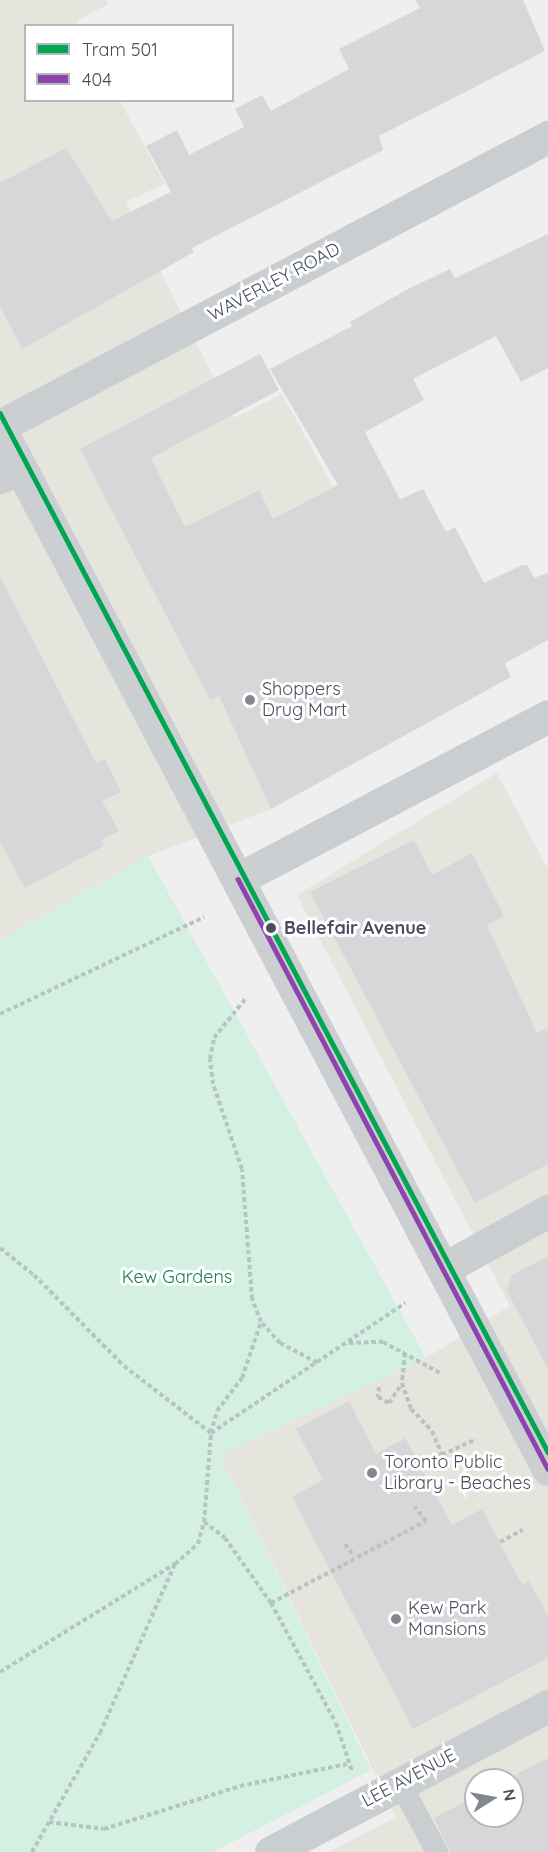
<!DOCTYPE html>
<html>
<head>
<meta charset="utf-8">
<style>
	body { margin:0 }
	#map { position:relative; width:548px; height:1852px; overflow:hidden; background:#f0efef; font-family:Quicksand,sans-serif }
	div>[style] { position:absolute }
	.commercial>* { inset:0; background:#e5e4dd }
	.green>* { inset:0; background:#d3f0e2 }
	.building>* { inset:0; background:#d7d7d9 }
	.path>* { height:4px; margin-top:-2px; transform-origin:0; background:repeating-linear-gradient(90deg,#b8c4c2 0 4.5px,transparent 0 7.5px) }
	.lane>* { height:22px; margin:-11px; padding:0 11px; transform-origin:11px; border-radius:11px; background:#cbced0 }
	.street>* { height:33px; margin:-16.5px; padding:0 16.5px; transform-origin:16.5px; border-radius:16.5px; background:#cbced0 }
	.secondary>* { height:33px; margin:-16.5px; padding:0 16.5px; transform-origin:16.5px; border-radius:16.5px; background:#cccfd2 }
	.bus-1>* { height:4.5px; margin:-2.25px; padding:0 2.25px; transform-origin:2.25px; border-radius:2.25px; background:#8e44ad }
	.tram-1>* { height:4.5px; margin:-2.25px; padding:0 2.25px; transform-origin:2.25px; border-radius:2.25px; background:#00a651 }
	.dots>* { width:16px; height:16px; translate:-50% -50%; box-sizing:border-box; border:3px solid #fff; border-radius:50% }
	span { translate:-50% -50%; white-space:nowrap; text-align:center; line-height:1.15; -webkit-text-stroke:6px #fff; paint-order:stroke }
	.street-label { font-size:18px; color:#464f5d }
	.poi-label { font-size:18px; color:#464f5d }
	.left { translate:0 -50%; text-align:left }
	.stop-label { font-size:18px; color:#464f5d; font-weight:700 }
	.park-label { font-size:18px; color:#138159 }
	.legend { position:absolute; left:24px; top:24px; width:210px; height:78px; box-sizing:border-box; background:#fff; border:2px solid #b5b9be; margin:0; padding:8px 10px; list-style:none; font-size:18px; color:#464f5d }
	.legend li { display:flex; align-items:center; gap:12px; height:30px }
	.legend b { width:30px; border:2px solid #b5b9be }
	.north { position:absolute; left:464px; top:1768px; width:60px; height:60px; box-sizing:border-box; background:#fff; border:2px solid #b5b9be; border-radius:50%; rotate:79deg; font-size:16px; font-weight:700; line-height:24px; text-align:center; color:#464f5d }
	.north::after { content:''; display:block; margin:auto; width:21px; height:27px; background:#828790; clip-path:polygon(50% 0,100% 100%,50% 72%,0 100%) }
</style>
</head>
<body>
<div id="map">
	<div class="commercial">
		<i style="clip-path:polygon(0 0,106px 0,108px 4px,77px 21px,79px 25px,26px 26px,26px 100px,120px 101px,165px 184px,126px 202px,234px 418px,282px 394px,333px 487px,380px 461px,400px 499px,423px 489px,443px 527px,286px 613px,358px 761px,271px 809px,148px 856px,0 940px)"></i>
		<i style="clip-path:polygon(evenodd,497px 773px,548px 869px,548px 1852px,329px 1852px,396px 1817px,220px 1455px,426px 1358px,510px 1306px,297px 895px,497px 773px,476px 1780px,512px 1780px,512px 1816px,476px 1816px,476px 1780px)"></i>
	</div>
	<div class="green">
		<i style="clip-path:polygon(148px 856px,426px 1358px,220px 1455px,371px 1770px,213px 1852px,0 1852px,0 940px)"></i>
	</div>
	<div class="building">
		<i style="clip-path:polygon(415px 0,523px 0,545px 51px,379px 136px,383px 150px,192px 248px,194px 252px,22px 349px,0 306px,0 183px,66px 148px,112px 221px,171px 192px,146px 146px,177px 130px,189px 155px,244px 127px,235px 109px,262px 95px,271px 111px,349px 69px,339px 49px,420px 8px)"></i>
		<i style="clip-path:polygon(548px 234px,548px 368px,521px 382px,496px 336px,413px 379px,424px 400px,365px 432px,400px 500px,423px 489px,446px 532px,455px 527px,484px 583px,522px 565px,528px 566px,534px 578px,548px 573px,548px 640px,505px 663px,511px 677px,271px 809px,219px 696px,210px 700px,80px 449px,260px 354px,279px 390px,151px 458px,185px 527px,259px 490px,273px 519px,338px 485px,270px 369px,352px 326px,350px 322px,408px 289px,450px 269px,455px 278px)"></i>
		<i style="clip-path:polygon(0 576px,96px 763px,105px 759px,121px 792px,102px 801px,119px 831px,101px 840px,104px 846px,25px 888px,0 842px)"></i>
		<i style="clip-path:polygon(414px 840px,432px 875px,472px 853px,504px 916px,487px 925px,537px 1033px,548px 1028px,548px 1164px,475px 1203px,310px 892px)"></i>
		<i style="clip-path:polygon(548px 1256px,548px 1369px,507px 1291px,512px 1275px)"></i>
		<i style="clip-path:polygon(349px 1401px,376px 1454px,405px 1438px,452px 1525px,482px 1509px,522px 1585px,529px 1581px,548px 1616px,548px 1658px,413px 1729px,292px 1497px,323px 1480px,296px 1429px)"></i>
		<i style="clip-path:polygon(548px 1758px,548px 1852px,450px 1852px,434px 1818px,476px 1796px,476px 1816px,512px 1816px,512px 1780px,506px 1780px)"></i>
	</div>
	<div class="path">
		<i style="left:0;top:1014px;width:226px;rotate:-25.4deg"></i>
		<i style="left:0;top:1248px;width:43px;rotate:38.5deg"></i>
		<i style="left:34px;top:1275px;width:128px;rotate:45.3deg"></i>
		<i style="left:124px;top:1366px;width:110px;rotate:37.6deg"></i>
		<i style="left:211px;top:1433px;width:23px;rotate:-75deg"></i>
		<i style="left:217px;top:1411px;width:41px;rotate:-52.9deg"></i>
		<i style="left:242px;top:1378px;width:59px;rotate:-71.3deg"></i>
		<i style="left:261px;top:1322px;width:25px;rotate:-111deg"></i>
		<i style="left:252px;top:1299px;width:130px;rotate:-94.4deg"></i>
		<i style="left:242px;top:1169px;width:90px;rotate:-108.8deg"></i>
		<i style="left:213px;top:1084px;width:25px;rotate:-97deg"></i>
		<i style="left:210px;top:1059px;width:21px;rotate:-79deg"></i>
		<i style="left:214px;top:1038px;width:51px;rotate:-51.3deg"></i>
		<i style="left:262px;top:1323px;width:27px;rotate:48deg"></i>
		<i style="left:280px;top:1343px;width:43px;rotate:27.8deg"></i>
		<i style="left:349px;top:1343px;width:34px;rotate:-2deg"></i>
		<i style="left:383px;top:1342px;width:67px;rotate:28.5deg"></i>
		<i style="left:405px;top:1353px;width:30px;rotate:96deg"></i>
		<i style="left:402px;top:1383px;width:28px;rotate:71deg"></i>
		<i style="left:411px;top:1409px;width:30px;rotate:46deg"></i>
		<i style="left:432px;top:1431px;width:26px;rotate:67deg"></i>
		<i style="left:442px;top:1455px;width:25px;rotate:153deg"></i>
		<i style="left:379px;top:1387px;width:10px;rotate:96deg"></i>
		<i style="left:378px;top:1397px;width:13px;rotate:29deg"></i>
		<i style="left:389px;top:1403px;width:23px;rotate:-56deg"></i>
		<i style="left:442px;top:1455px;width:38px;rotate:-25deg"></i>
		<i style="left:204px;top:1522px;width:26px;rotate:37deg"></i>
		<i style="left:225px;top:1538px;width:80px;rotate:54.7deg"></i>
		<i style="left:271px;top:1603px;width:136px;rotate:61.6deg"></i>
		<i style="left:336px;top:1723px;width:51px;rotate:71.6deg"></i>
		<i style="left:500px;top:1542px;width:26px;rotate:-28deg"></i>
		<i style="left:345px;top:1544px;width:15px;rotate:53deg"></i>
		<i style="left:271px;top:1603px;width:175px;rotate:-27.9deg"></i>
		<i style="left:426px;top:1521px;width:18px;rotate:-128deg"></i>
		<i style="left:0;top:1672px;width:206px;rotate:-31.7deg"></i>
		<i style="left:175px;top:1564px;width:30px;rotate:-41deg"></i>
		<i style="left:198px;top:1544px;width:23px;rotate:-75deg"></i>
		<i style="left:204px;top:1522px;width:89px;rotate:-85.5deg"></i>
		<i style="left:211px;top:1433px;width:234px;rotate:-33.8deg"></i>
		<i style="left:49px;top:1822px;width:55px;rotate:7.3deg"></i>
		<i style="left:104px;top:1829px;width:143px;rotate:-17.5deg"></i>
		<i style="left:240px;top:1786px;width:109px;rotate:-11.6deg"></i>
		<i style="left:32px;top:1852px;width:137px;rotate:-60.3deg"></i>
		<i style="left:100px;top:1733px;width:185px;rotate:-66.1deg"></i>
	</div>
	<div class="lane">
		<i style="left:400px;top:1783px;width:78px;rotate:61.8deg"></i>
	</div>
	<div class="street">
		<i style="left:0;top:426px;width:620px;rotate:-27.81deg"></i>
		<i style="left:0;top:477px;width:22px;rotate:-27deg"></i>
		<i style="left:238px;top:879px;width:350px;rotate:-27.7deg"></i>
		<i style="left:443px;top:1269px;width:120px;rotate:-28.9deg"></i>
		<i style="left:271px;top:1852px;width:313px;rotate:-27.8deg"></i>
	</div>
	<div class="secondary">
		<i style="left:0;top:429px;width:1176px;rotate:62.21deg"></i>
	</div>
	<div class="bus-1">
		<i style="left:238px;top:879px;width:666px;rotate:62.28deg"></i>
	</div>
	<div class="tram-1">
		<i style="left:0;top:413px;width:1175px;rotate:62.19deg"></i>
	</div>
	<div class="dots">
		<i style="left:250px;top:700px;background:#828790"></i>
		<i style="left:271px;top:928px;background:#464f5d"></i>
		<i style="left:372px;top:1473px;background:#828790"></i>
		<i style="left:396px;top:1619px;background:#828790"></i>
	</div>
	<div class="street-label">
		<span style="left:274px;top:282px;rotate:-28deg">WAVERLEY ROAD</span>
		<span style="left:409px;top:1778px;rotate:-28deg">LEE AVENUE</span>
	</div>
	<div class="poi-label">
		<span class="left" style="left:262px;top:700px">Shoppers<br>Drug Mart</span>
		<span class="left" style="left:384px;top:1473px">Toronto Public<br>Library - Beaches</span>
		<span class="left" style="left:408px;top:1619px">Kew Park<br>Mansions</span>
	</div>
	<div class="stop-label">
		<span class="left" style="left:284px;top:928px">Bellefair Avenue</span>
	</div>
	<div class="park-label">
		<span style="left:177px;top:1277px">Kew Gardens</span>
	</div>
	<ul class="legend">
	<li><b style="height:8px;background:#00a651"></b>Tram 501</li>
	<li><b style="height:8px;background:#8e44ad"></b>404</li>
	</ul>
	<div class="north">N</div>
</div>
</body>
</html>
